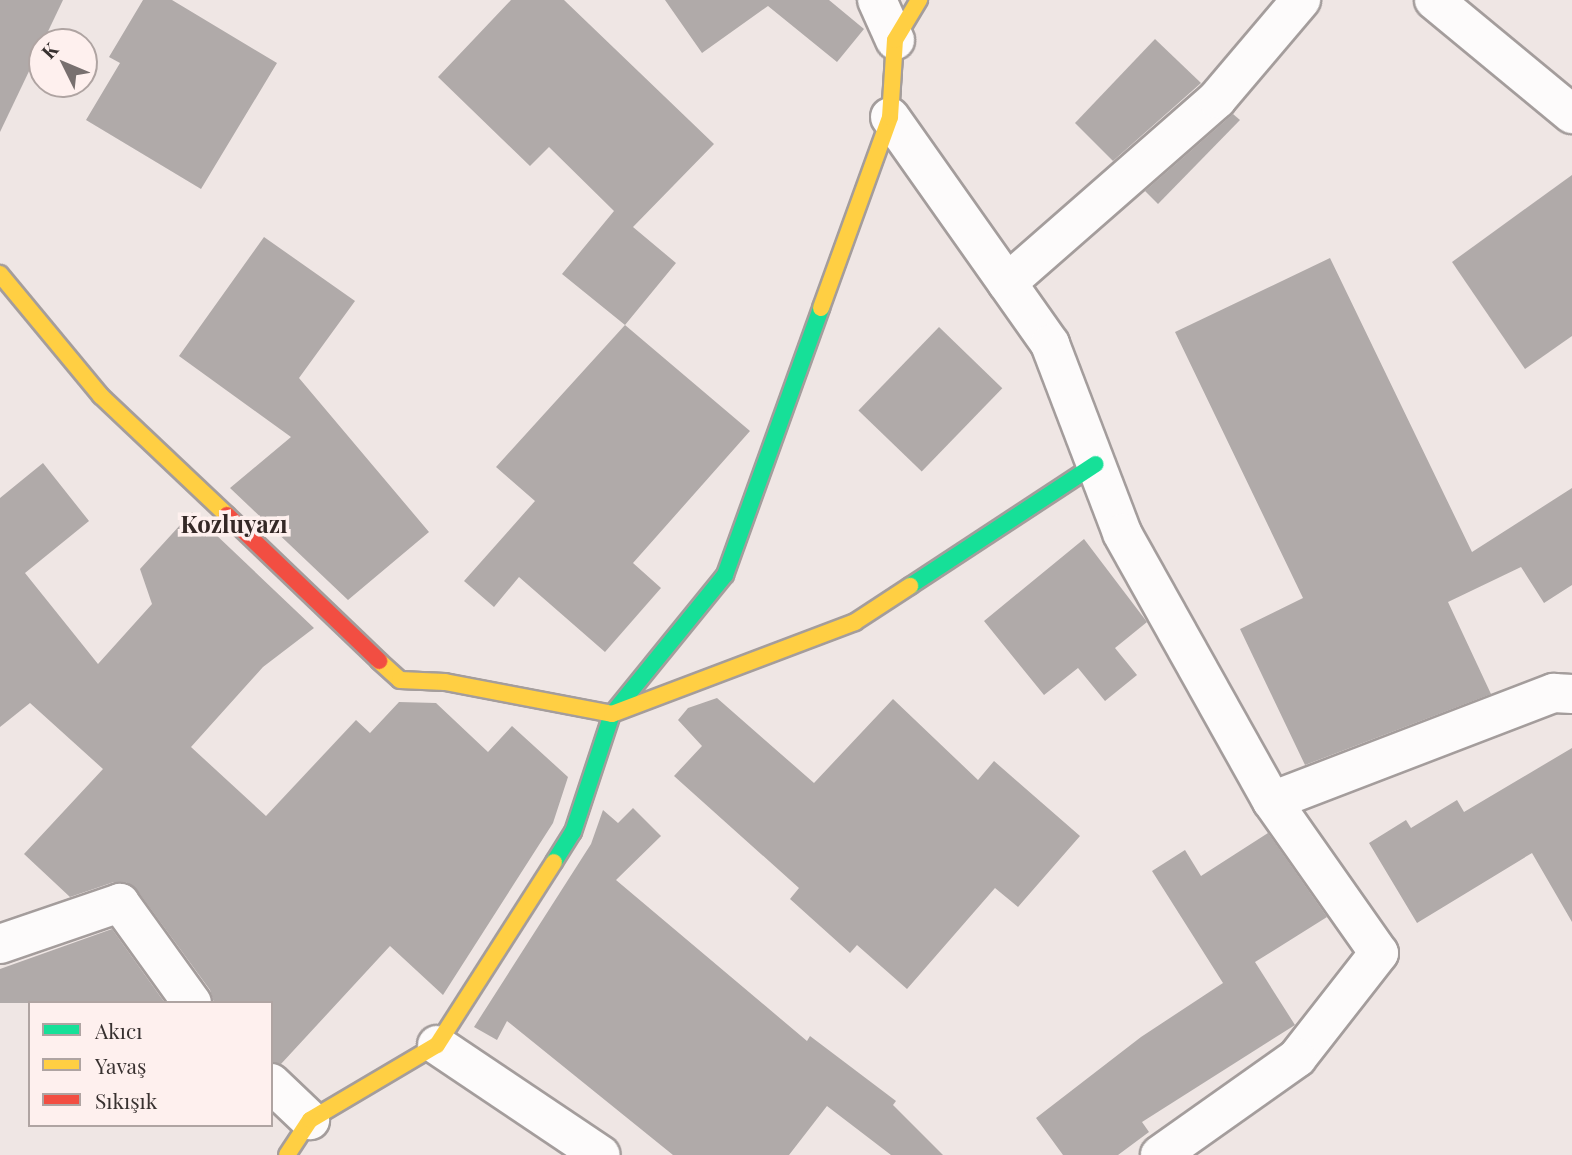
<!DOCTYPE html>
<html>
<head>
<meta charset="utf-8">
<style>
	body { margin:0 }
	#map { position:relative; width:1572px; height:1155px; overflow:hidden; background:#efe6e4; font-family:"Playfair Display",serif }
	div>[style] { position:absolute }
	.building>* { inset:0; background:#b0aaa9; transform-origin:0 0 }
	.roads { filter:drop-shadow(2px 0 #a49d9c) drop-shadow(-2px 0 #a49d9c) drop-shadow(0 2px #a49d9c) drop-shadow(0 -2px #a49d9c) }
	.street>* { height:38px; margin:-19px; padding:0 19px; transform-origin:19px; border-radius:19px; background:#fdfbfb }
	.fast>* { height:16px; margin:-8px; padding:0 8px; transform-origin:8px; border-radius:8px; background:#16e098 }
	.slow>* { height:16px; margin:-8px; padding:0 8px; transform-origin:8px; border-radius:8px; background:#ffcf43 }
	.jam>* { height:16px; margin:-8px; padding:0 8px; transform-origin:8px; border-radius:8px; background:#f24e42 }
	span { translate:-50% -50%; white-space:nowrap; text-align:center; line-height:1.15; -webkit-text-stroke:7px #fef0ee; paint-order:stroke }
	.quarter-label { font-size:24px; color:#342826; font-weight:700 }
	.legend { position:absolute; left:28px; top:1001px; width:245px; height:126px; box-sizing:border-box; background:#fef0ee; border:2px solid #afa4a2; margin:0; padding:9px 12px; list-style:none; font-size:21px; color:#383130 }
	.legend li { display:flex; align-items:center; gap:14px; height:35px }
	.legend b { width:35px; border:2px solid #afa4a2 }
	.north { position:absolute; left:28px; top:28px; width:70px; height:70px; box-sizing:border-box; background:#fef0ee; border:2px solid #afa4a2; border-radius:50%; rotate:313deg; font-size:19px; font-weight:700; line-height:28px; text-align:center; color:#383130 }
	.north::after { content:''; display:block; margin:auto; width:24px; height:32px; background:#78706f; clip-path:polygon(50% 0,100% 100%,50% 72%,0 100%) }
</style>
</head>
<body>
<div id="map">
	<div class="building">
		<i style="clip-path:polygon(0 0,63px 0,0 132px)"></i>
		<i style="clip-path:polygon(143px 0,172px 0,277px 63px,201px 189px,86px 120px,120px 63px,109px 57px)"></i>
		<i style="clip-path:polygon(511px 0,564px 0,714px 144px,633px 227px,676px 263px,625px 325px,562px 274px,614px 211px,549px 147px,530px 166px,438px 77px)"></i>
		<i style="clip-path:polygon(665px 0,829px 0,864px 29px,837px 62px,768px 6px,702px 53px)"></i>
		<i style="clip-path:polygon(1155px 39px,1201px 83px,1113px 161px,1075px 123px)"></i>
		<i style="clip-path:polygon(1233px 114px,1240px 120px,1158px 204px,1145px 191px)"></i>
		<i style="clip-path:polygon(1572px 175px,1572px 336px,1525px 369px,1452px 262px)"></i>
		<i style="clip-path:polygon(264px 237px,355px 301px,299px 378px,429px 532px,348px 600px,230px 488px,291px 437px,179px 356px)"></i>
		<i style="clip-path:polygon(1330px 258px,1472px 552px,1572px 488px,1572px 585px,1544px 603px,1521px 567px,1448px 602px,1491px 694px,1305px 765px,1240px 629px,1303px 598px,1175px 332px)"></i>
		<i style="clip-path:polygon(625px 325px,750px 431px,633px 563px,661px 588px,605px 652px,519px 577px,494px 607px,464px 581px,535px 501px,496px 467px)"></i>
		<i style="left:939px;top:327px;width:88px;height:116px;rotate:44deg"></i>
		<i style="clip-path:polygon(43px 463px,89px 521px,25px 573px,98px 664px,152px 604px,140px 569px,192px 512px,314px 628px,263px 667px,191px 747px,266px 816px,356px 720px,370px 733px,399px 702px,436px 703px,488px 752px,512px 726px,568px 777px,553px 823px,443px 995px,390px 946px,281px 1064px,271px 1062px,271px 1003px,214px 1003px,210px 990px,137px 890px,126px 882px,114px 882px,70px 897px,24px 854px,103px 769px,30px 703px,0 727px,0 498px)"></i>
		<i style="clip-path:polygon(1084px 539px,1147px 622px,1115px 648px,1137px 675px,1105px 701px,1078px 668px,1044px 695px,984px 621px)"></i>
		<i style="clip-path:polygon(717px 698px,814px 783px,893px 699px,978px 780px,994px 761px,1080px 836px,1018px 907px,995px 888px,907px 989px,857px 945px,850px 953px,790px 899px,799px 888px,674px 776px,702px 746px,678px 720px,688px 708px)"></i>
		<i style="clip-path:polygon(1572px 748px,1572px 922px,1532px 853px,1417px 923px,1369px 843px,1406px 820px,1411px 828px,1457px 800px,1464px 812px)"></i>
		<i style="clip-path:polygon(633px 808px,661px 836px,616px 880px,807px 1041px,810px 1036px,896px 1101px,893px 1105px,943px 1155px,891px 1155px,827px 1106px,789px 1155px,673px 1155px,507px 1021px,497px 1040px,474px 1027px,591px 844px,603px 810px,618px 823px)"></i>
		<i style="clip-path:polygon(1268px 833px,1327px 917px,1255px 962px,1295px 1025px,1142px 1122px,1149px 1132px,1118px 1155px,1063px 1155px,1036px 1118px,1141px 1037px,1223px 983px,1152px 871px,1185px 850px,1201px 876px)"></i>
		<i style="clip-path:polygon(112px 929px,165px 1003px,0 1003px,0 969px)"></i>
	</div>
	<div class="roads">
		<div class="street">
			<i style="left:877px;top:0;width:44px;rotate:65.8deg"></i>
			<i style="left:1434px;top:0;width:179px;rotate:39.6deg"></i>
			<i style="left:890px;top:117px;width:278px;rotate:54.8deg"></i>
			<i style="left:1050px;top:344px;width:202px;rotate:69.1deg"></i>
			<i style="left:1122px;top:533px;width:307px;rotate:60.8deg"></i>
			<i style="left:1272px;top:801px;width:186px;rotate:54.9deg"></i>
			<i style="left:1379px;top:953px;width:133px;rotate:128deg"></i>
			<i style="left:1297px;top:1058px;width:168px;rotate:144.7deg"></i>
			<i style="left:1007px;top:283px;width:279px;rotate:-41.2deg"></i>
			<i style="left:1217px;top:99px;width:130px;rotate:-49.7deg"></i>
			<i style="left:1272px;top:801px;width:302px;rotate:-21deg"></i>
			<i style="left:1554px;top:693px;width:18px;rotate:3deg"></i>
			<i style="left:0;top:944px;width:127px;rotate:-18.9deg"></i>
			<i style="left:120px;top:903px;width:123px;rotate:54.2deg"></i>
			<i style="left:437px;top:1045px;width:197px;rotate:33.9deg"></i>
			<i style="left:271px;top:1083px;width:54px;rotate:43.5deg"></i>
		</div>
		<div class="fast">
			<i style="left:910px;top:586px;width:222px;rotate:-33.3deg"></i>
			<i style="left:554px;top:862px;width:36px;rotate:-58deg"></i>
			<i style="left:573px;top:832px;width:124px;rotate:-71.7deg"></i>
			<i style="left:612px;top:714px;width:179px;rotate:-50.9deg"></i>
			<i style="left:725px;top:575px;width:284px;rotate:-70.2deg"></i>
		</div>
		<div class="slow">
			<i style="left:0;top:274px;width:158px;rotate:50.4deg"></i>
			<i style="left:101px;top:396px;width:173px;rotate:43.4deg"></i>
			<i style="left:821px;top:308px;width:203px;rotate:-70.1deg"></i>
			<i style="left:890px;top:117px;width:77px;rotate:-86.3deg"></i>
			<i style="left:895px;top:40px;width:47px;rotate:-59deg"></i>
			<i style="left:379px;top:661px;width:28px;rotate:42deg"></i>
			<i style="left:400px;top:680px;width:45px;rotate:2.5deg"></i>
			<i style="left:445px;top:682px;width:170px;rotate:10.8deg"></i>
			<i style="left:612px;top:714px;width:260px;rotate:-20.7deg"></i>
			<i style="left:855px;top:622px;width:66px;rotate:-33.2deg"></i>
			<i style="left:287px;top:1155px;width:42px;rotate:-56.7deg"></i>
			<i style="left:310px;top:1120px;width:147px;rotate:-30.6deg"></i>
			<i style="left:437px;top:1045px;width:217px;rotate:-57.4deg"></i>
		</div>
		<div class="jam">
			<i style="left:227px;top:515px;width:211px;rotate:43.8deg"></i>
		</div>
	</div>
	<div class="quarter-label">
		<span style="left:234px;top:524px">Kozluyazı</span>
	</div>
	<ul class="legend">
	<li><b style="height:9px;background:#16e098"></b>Akıcı</li>
	<li><b style="height:9px;background:#ffcf43"></b>Yavaş</li>
	<li><b style="height:9px;background:#f24e42"></b>Sıkışık</li>
	</ul>
	<div class="north">K</div>
</div>
</body>
</html>
